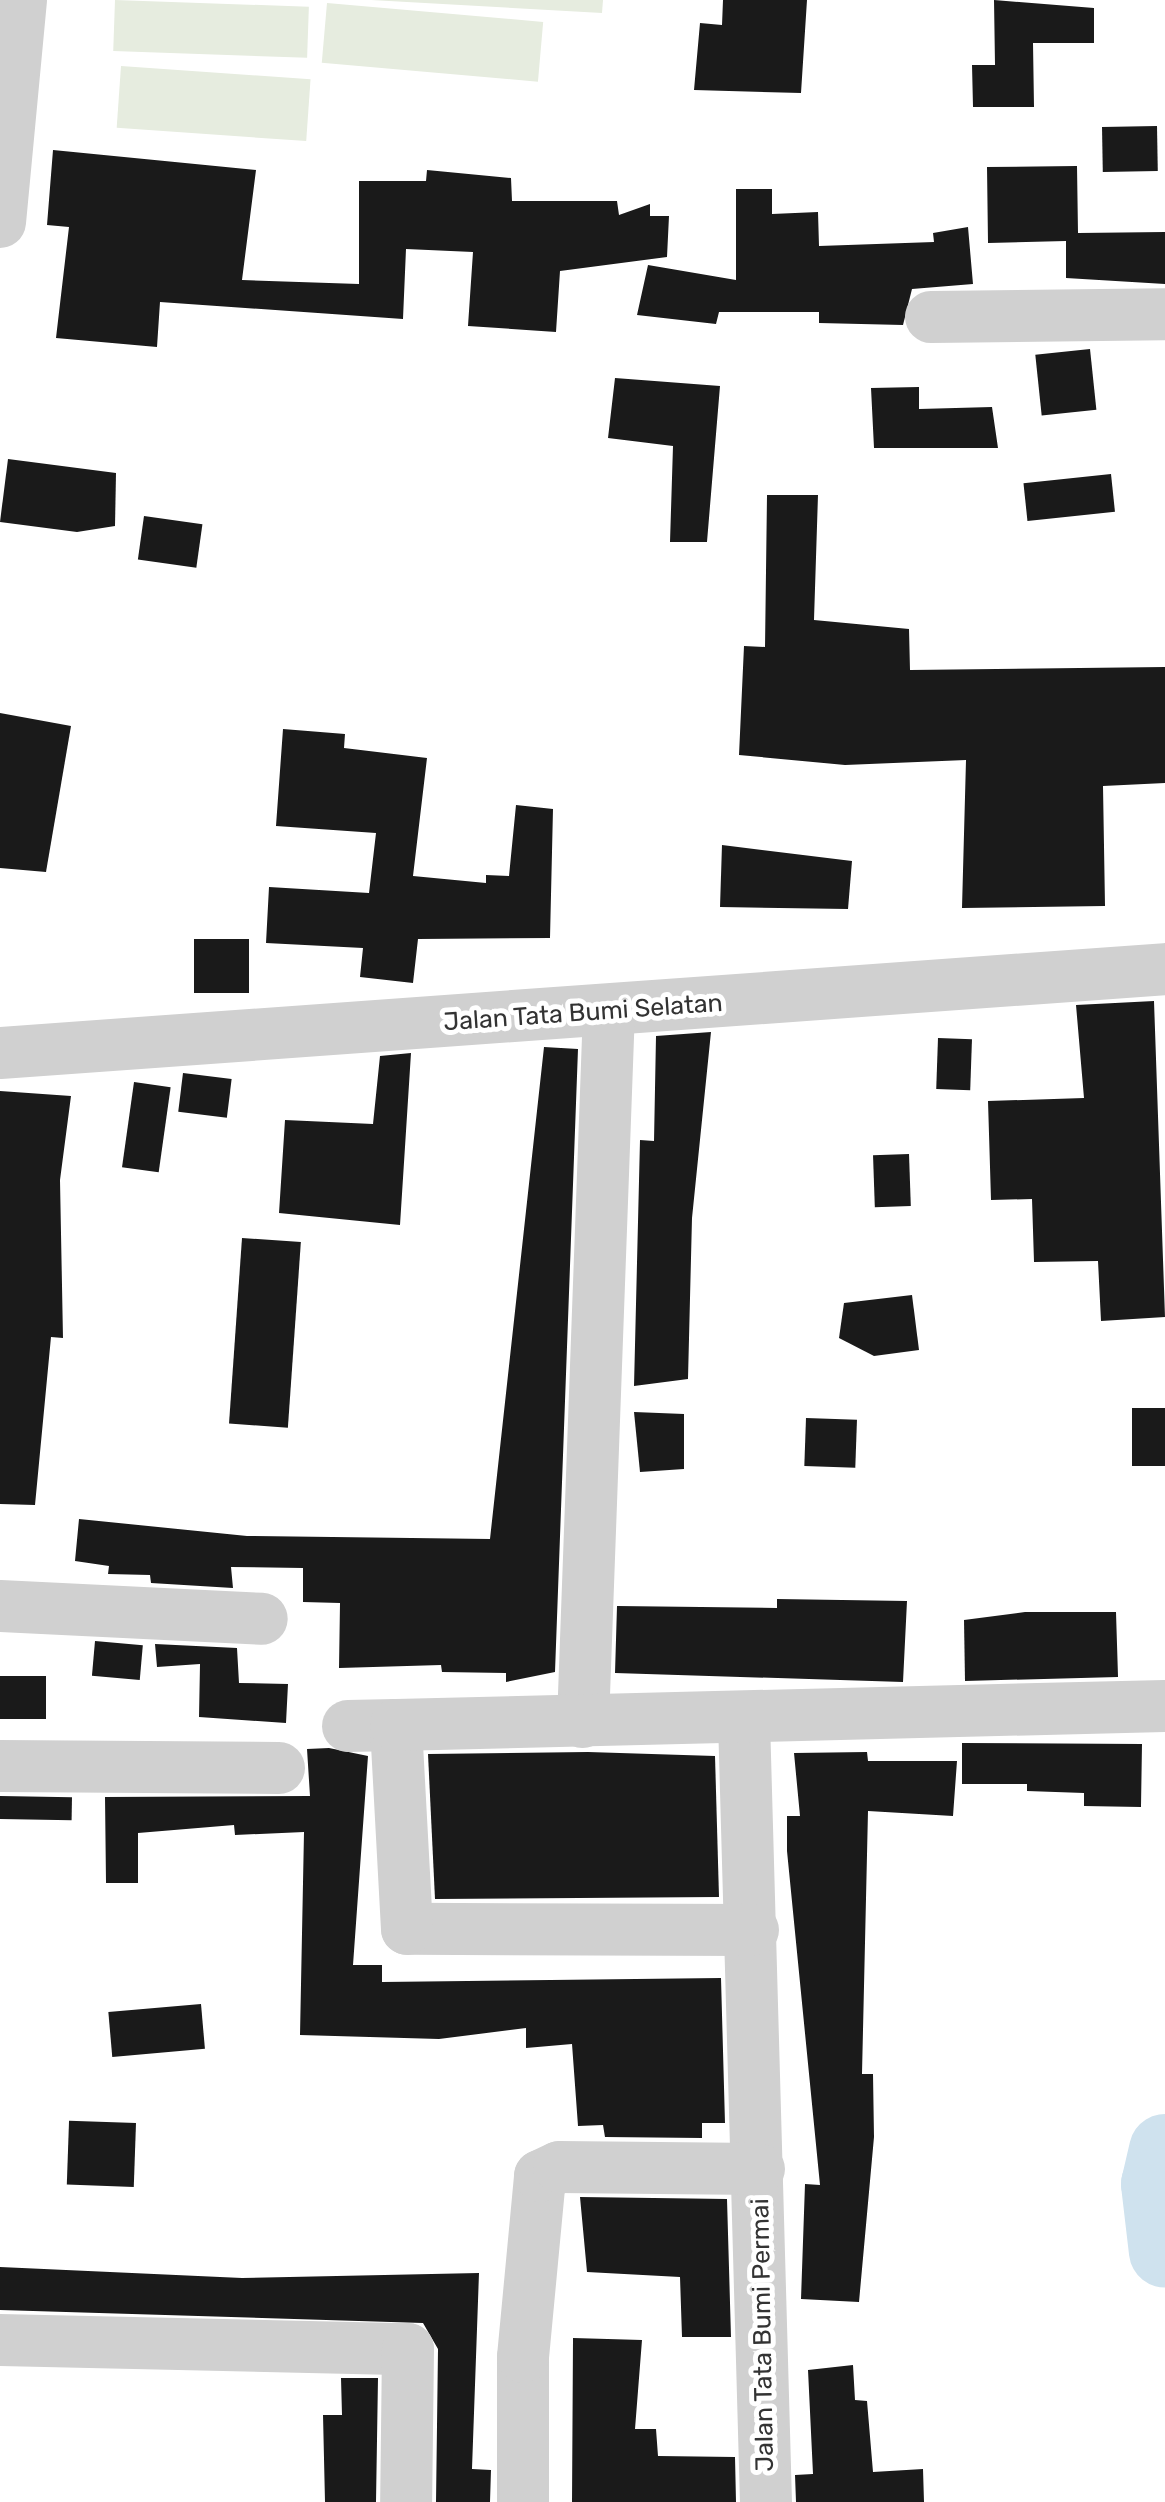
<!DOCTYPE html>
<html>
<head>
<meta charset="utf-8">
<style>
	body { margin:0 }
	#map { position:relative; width:1165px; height:2502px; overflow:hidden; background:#fff; font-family:Rubik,sans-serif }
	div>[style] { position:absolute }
	.green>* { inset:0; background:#e6ecdf; transform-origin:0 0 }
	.river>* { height:72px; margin:-36px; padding:0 36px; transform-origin:36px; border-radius:36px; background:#cfe2ee }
	.building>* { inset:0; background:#1a1a1a; transform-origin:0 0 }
	.minor>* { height:52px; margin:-26px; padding:0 26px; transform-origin:26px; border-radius:26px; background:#d0d0d0 }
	span { translate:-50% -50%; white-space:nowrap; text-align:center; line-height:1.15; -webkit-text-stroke:10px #fff; paint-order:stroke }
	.street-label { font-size:25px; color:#333 }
</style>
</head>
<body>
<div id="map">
	<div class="green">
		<i style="left:115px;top:0;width:194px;height:51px;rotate:2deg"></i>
		<i style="clip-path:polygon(371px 0,603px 0,602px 13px)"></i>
		<i style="left:327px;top:3px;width:217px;height:60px;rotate:5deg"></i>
		<i style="left:121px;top:66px;width:190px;height:62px;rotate:4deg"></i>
	</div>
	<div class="river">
		<i style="left:1165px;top:2150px;width:35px;rotate:103deg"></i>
		<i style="left:1157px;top:2184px;width:68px;rotate:83.3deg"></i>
	</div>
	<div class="building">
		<i style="clip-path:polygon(723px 0,807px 0,801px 93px,694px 90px,700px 23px,722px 25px)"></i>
		<i style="clip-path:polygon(994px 0,1094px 8px,1094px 43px,1033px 43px,1034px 107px,973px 107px,972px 65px,995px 65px)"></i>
		<i style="left:1157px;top:126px;width:45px;height:55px;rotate:89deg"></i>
		<i style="clip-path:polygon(53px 150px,256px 170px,242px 280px,359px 284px,359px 181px,426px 181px,427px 170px,511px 178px,512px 201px,617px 201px,619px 215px,650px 204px,650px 216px,669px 216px,667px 257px,560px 271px,556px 332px,468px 326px,473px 252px,406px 249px,403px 319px,160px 302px,157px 347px,56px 338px,69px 227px,47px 225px)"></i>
		<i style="clip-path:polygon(1077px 166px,1078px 233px,1165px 232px,1165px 284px,1066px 278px,1066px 241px,988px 243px,987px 167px)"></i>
		<i style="clip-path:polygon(736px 189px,772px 189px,772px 214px,818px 212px,819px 246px,934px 242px,933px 233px,968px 227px,973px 284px,912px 289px,903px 325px,819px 323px,819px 312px,719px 312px,716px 324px,637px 315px,648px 265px,736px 280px)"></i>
		<i style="left:1090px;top:349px;width:61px;height:55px;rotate:84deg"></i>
		<i style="clip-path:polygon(615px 378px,720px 386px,707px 542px,670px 542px,673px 446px,608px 438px)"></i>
		<i style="clip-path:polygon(919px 387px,919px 409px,992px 407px,998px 448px,874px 448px,871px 388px)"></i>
		<i style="clip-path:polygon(8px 459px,116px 473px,115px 526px,77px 532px,0 522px)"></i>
		<i style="left:1111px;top:474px;width:38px;height:88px;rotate:84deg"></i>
		<i style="clip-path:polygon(767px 495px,818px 495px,814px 620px,909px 629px,910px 670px,1165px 667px,1165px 783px,1103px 786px,1105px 906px,962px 908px,966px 760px,845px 765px,739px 755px,744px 646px,765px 647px)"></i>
		<i style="left:144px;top:516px;width:59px;height:44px;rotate:8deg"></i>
		<i style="clip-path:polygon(0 713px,71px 726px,46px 872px,0 868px)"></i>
		<i style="clip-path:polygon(283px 729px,345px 734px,344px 748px,427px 758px,413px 876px,486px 883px,486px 875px,509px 876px,516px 805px,553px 809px,550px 938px,418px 939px,413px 983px,360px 977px,363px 948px,266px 943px,269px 887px,369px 893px,376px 833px,276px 826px)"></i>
		<i style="clip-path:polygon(722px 845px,852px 861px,848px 909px,720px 907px)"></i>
		<i style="left:194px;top:939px;width:55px;height:54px"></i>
		<i style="clip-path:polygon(1154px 1001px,1165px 1317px,1101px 1321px,1098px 1261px,1034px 1262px,1032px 1199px,991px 1200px,988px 1101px,1084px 1098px,1076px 1005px)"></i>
		<i style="clip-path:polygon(711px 1032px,692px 1218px,688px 1379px,634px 1386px,640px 1140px,654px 1141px,656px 1036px)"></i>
		<i style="left:938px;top:1038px;width:34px;height:51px;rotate:2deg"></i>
		<i style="clip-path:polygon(544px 1047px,578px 1049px,555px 1672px,506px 1682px,506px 1673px,442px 1672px,441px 1665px,339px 1668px,340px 1603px,303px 1602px,303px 1568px,231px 1567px,233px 1588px,151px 1583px,150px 1575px,108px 1574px,109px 1566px,75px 1561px,79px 1519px,247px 1536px,490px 1539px)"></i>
		<i style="clip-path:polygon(411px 1053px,400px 1225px,279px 1213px,285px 1120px,373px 1124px,380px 1056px)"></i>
		<i style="left:183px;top:1073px;width:49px;height:39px;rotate:7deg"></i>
		<i style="left:134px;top:1082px;width:37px;height:86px;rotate:8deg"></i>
		<i style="clip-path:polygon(0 1091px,71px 1096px,60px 1180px,63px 1338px,51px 1337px,35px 1505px,0 1504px)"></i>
		<i style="left:909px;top:1154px;width:52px;height:36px;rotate:88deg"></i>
		<i style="left:242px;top:1238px;width:59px;height:186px;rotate:4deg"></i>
		<i style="clip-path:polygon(912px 1295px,919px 1350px,874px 1356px,839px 1338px,844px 1303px)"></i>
		<i style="left:1165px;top:1408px;width:58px;height:33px;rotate:90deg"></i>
		<i style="clip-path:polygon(634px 1412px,684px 1414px,684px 1469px,640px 1472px)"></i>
		<i style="left:806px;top:1418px;width:51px;height:48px;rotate:2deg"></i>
		<i style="clip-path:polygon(777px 1599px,907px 1601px,903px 1682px,615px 1673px,617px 1606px,777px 1608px)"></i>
		<i style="clip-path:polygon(1025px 1612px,1116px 1612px,1118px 1677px,965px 1681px,964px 1620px)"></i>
		<i style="left:95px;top:1641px;width:48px;height:35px;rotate:5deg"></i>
		<i style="clip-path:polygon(155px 1644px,237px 1648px,239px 1683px,288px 1684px,286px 1723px,199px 1717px,200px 1664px,157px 1667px)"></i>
		<i style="left:0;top:1676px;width:46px;height:43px"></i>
		<i style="clip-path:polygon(962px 1743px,1142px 1744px,1141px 1807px,1084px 1806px,1084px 1793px,1027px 1791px,1027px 1784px,962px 1784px)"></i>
		<i style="clip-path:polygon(329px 1748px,368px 1756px,353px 1965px,382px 1965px,382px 1982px,721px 1978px,725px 2123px,702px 2123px,702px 2138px,605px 2137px,603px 2125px,578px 2126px,572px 2044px,526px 2048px,526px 2028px,439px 2039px,300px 2035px,304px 1832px,235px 1835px,234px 1825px,138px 1833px,138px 1883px,106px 1883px,105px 1797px,310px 1796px,307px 1749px)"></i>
		<i style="clip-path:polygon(588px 1752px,715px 1756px,719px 1897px,435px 1899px,428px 1754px)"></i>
		<i style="clip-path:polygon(867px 1752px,868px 1761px,957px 1761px,953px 1816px,868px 1811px,862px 2074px,873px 2074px,874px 2137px,859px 2302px,801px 2299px,805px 2184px,820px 2185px,787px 1851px,787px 1816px,800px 1816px,794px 1753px)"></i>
		<i style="left:0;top:1796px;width:72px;height:23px;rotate:1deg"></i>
		<i style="left:201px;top:2004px;width:45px;height:93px;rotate:85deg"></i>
		<i style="left:136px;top:2123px;width:64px;height:67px;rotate:92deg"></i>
		<i style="clip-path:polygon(580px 2197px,727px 2199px,731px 2337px,682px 2337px,680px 2277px,587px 2272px)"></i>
		<i style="clip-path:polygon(0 2267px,242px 2278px,479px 2273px,472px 2469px,491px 2470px,490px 2502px,436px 2502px,438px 2349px,423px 2323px,0 2310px)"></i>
		<i style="clip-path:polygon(573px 2338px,642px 2340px,635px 2429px,656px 2429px,658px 2456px,735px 2457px,736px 2502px,572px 2502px)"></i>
		<i style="clip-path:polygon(853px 2365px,855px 2400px,867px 2401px,873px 2472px,923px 2469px,924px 2502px,796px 2502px,795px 2475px,813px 2474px,808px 2370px)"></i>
		<i style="clip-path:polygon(341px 2378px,378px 2378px,376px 2502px,325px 2502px,323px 2415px,342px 2415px)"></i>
	</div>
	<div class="minor">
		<i style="left:0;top:222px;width:223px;rotate:-84.6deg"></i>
		<i style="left:931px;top:317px;width:234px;rotate:-0.7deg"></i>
		<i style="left:0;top:1053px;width:1168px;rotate:-4.12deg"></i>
		<i style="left:0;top:1606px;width:262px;rotate:2.8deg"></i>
		<i style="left:744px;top:1720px;width:782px;rotate:88.39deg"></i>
		<i style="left:583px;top:1722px;width:711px;rotate:-87.91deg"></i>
		<i style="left:348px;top:1726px;width:48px;rotate:-1.2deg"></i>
		<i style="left:0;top:1766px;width:279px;rotate:0.4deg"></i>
		<i style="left:753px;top:1930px;width:346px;rotate:-179.8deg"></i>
		<i style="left:407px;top:1929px;width:204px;rotate:-93.1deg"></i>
		<i style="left:396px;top:1725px;width:769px;rotate:-1.42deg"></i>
		<i style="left:0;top:2340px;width:408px;rotate:1.3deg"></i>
		<i style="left:408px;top:2349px;width:153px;rotate:90.7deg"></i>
		<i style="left:523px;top:2502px;width:145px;rotate:-90deg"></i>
		<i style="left:523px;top:2357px;width:182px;rotate:-84.6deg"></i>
		<i style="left:540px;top:2176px;width:21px;rotate:-25deg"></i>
		<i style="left:559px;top:2167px;width:200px;rotate:0.6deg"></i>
	</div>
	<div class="street-label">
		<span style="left:583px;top:1013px;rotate:-4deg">Jalan Tata Bumi Selatan</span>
		<span style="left:763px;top:2335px;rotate:-91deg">Jalan Tata Bumi Permai</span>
	</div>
</div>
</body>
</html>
